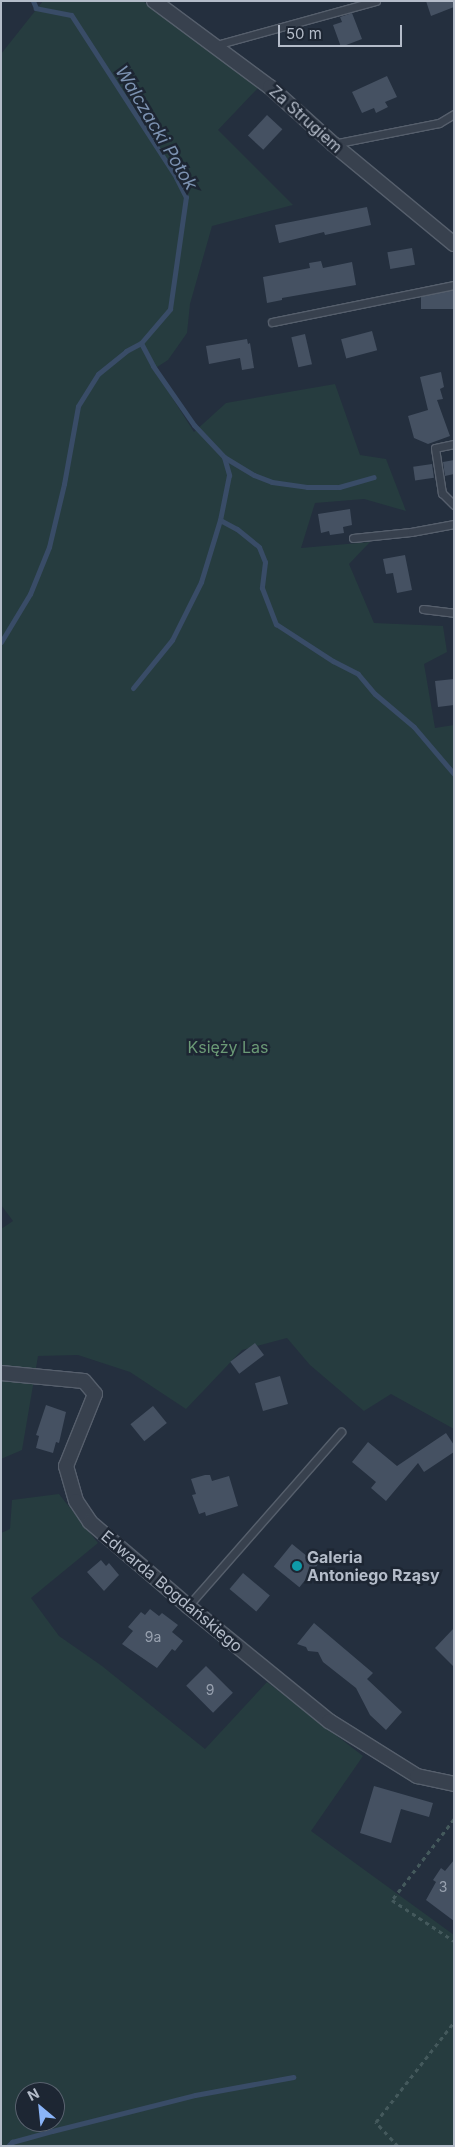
<!DOCTYPE html>
<html>
<head>
<meta charset="utf-8">
<style>
	body { margin:0 }
	#map { position:relative; width:455px; height:2147px; overflow:hidden; background:#242f3e; font-family:Inter,sans-serif }
	div>[style] { position:absolute }
	.green>* { inset:0; background:#263c3f }
	.stream>* { height:5px; margin:-2.5px; padding:0 2.5px; transform-origin:2.5px; border-radius:2.5px; background:#394c67 }
	.building>* { inset:0; background:#455162; transform-origin:0 0 }
	.path>* { height:3px; margin-top:-1.5px; transform-origin:0; background:repeating-linear-gradient(90deg,#44595c 0 4px,transparent 0 8px) }
	.roads { filter:drop-shadow(1px 0 #565f6c) drop-shadow(-1px 0 #565f6c) drop-shadow(0 1px #565f6c) drop-shadow(0 -1px #565f6c) }
	.lane>* { height:7px; margin:-3.5px; padding:0 3.5px; transform-origin:3.5px; border-radius:3.5px; background:#38414e }
	.street>* { height:14px; margin:-7px; padding:0 7px; transform-origin:7px; border-radius:7px; background:#38414e }
	.dots>* { width:14px; height:14px; translate:-50% -50%; box-sizing:border-box; border:2px solid #1d2633; border-radius:50% }
	span { translate:-50% -50%; white-space:nowrap; text-align:center; line-height:1.15; -webkit-text-stroke:5px #1d2633; paint-order:stroke }
	.number-label { font-size:14px; color:#98a1af }
	.number-label span { -webkit-text-stroke-width:0 }
	.street-label { font-size:16px; color:#b4bcc9 }
	.park-label { font-size:16px; color:#6b9a76 }
	.poi-label { font-size:16px; color:#b4bcc9; font-weight:700 }
	.left { translate:0 -50%; text-align:left }
	.water-label { font-size:18px; color:#7c92b1; font-style:italic }
	.frame { position:absolute; inset:0; border:2px solid #b4bcc9; pointer-events:none }
	.north { position:absolute; left:15px; top:2082px; width:50px; height:50px; box-sizing:border-box; background:#1d2633; border:1px solid #59626f; border-radius:50%; rotate:332deg; font-size:14px; font-weight:700; line-height:20px; text-align:center; color:#b4bcc9 }
	.north::after { content:''; display:block; margin:auto; width:18px; height:22px; background:#8ab4f8; clip-path:polygon(50% 0,100% 100%,50% 72%,0 100%) }
	.scale { position:absolute; left:278px; top:25px; width:124px; height:22px; box-sizing:border-box; border:2px solid #b4bcc9; border-top:0; padding-left:6px; font-size:15px; line-height:18px; white-space:nowrap; color:#b4bcc9; -webkit-text-stroke:4px #1d2633; paint-order:stroke }
</style>
</head>
<body>
<div id="map">
	<div class="green">
		<i style="clip-path:polygon(43px 1px,143px 1px,258px 88px,218px 130px,293px 205px,212px 226px,190px 304px,187px 333px,168px 360px,154px 369px,194px 432px,226px 403px,335px 384px,360px 455px,386px 459px,406px 511px,364px 499px,315px 503px,301px 548px,370px 542px,349px 564px,374px 623px,443px 626px,447px 652px,424px 664px,435px 728px,454px 725px,454px 1429px,391px 1394px,364px 1411px,310px 1365px,287px 1338px,242px 1350px,186px 1409px,130px 1372px,78px 1355px,38px 1356px,22px 1450px,1px 1459px,1px 1229px,13px 1221px,1px 1205px,1px 54px)"></i>
		<i style="clip-path:polygon(evenodd,59px 1494px,98px 1543px,31px 1598px,59px 1636px,102px 1666px,205px 1749px,267px 1682px,363px 1756px,311px 1831px,454px 1935px,454px 2146px,1px 2146px,1px 1533px,10px 1529px,12px 1500px,59px 1494px,25px 2092px,55px 2092px,55px 2122px,25px 2122px,25px 2092px)"></i>
	</div>
	<div class="stream">
		<i style="left:141px;top:343px;width:26px;rotate:62deg"></i>
		<i style="left:153px;top:366px;width:72px;rotate:55.2deg"></i>
		<i style="left:194px;top:425px;width:44px;rotate:46.8deg"></i>
		<i style="left:224px;top:457px;width:19px;rotate:74deg"></i>
		<i style="left:229px;top:475px;width:46px;rotate:101.3deg"></i>
		<i style="left:220px;top:520px;width:19px;rotate:28deg"></i>
		<i style="left:237px;top:529px;width:28px;rotate:39deg"></i>
		<i style="left:259px;top:547px;width:16px;rotate:68deg"></i>
		<i style="left:265px;top:562px;width:26px;rotate:97deg"></i>
		<i style="left:262px;top:588px;width:39px;rotate:69deg"></i>
		<i style="left:276px;top:624px;width:68px;rotate:33deg"></i>
		<i style="left:333px;top:661px;width:28px;rotate:27deg"></i>
		<i style="left:358px;top:674px;width:26px;rotate:50deg"></i>
		<i style="left:375px;top:694px;width:51px;rotate:40.2deg"></i>
		<i style="left:414px;top:727px;width:62px;rotate:49.6deg"></i>
		<i style="left:224px;top:457px;width:35px;rotate:31deg"></i>
		<i style="left:254px;top:475px;width:19px;rotate:21deg"></i>
		<i style="left:272px;top:482px;width:35px;rotate:8deg"></i>
		<i style="left:307px;top:487px;width:32px"></i>
		<i style="left:339px;top:487px;width:36px;rotate:-16deg"></i>
		<i style="left:1px;top:642px;width:56px;rotate:-58.9deg"></i>
		<i style="left:30px;top:594px;width:51px;rotate:-68deg"></i>
		<i style="left:49px;top:547px;width:65px;rotate:-76.6deg"></i>
		<i style="left:64px;top:484px;width:79px;rotate:-79.8deg"></i>
		<i style="left:78px;top:406px;width:38px;rotate:-58deg"></i>
		<i style="left:98px;top:374px;width:36px;rotate:-39deg"></i>
		<i style="left:126px;top:351px;width:17px;rotate:-28deg"></i>
		<i style="left:141px;top:343px;width:45px;rotate:-49.5deg"></i>
		<i style="left:170px;top:309px;width:113px;rotate:-81.9deg"></i>
		<i style="left:186px;top:197px;width:22px;rotate:-117deg"></i>
		<i style="left:176px;top:177px;width:193px;rotate:-122.9deg"></i>
		<i style="left:71px;top:15px;width:36px;rotate:-169deg"></i>
		<i style="left:36px;top:8px;width:8px;rotate:-113deg"></i>
		<i style="left:133px;top:688px;width:62px;rotate:-50.9deg"></i>
		<i style="left:172px;top:640px;width:65px;rotate:-63.4deg"></i>
		<i style="left:201px;top:582px;width:65px;rotate:-73deg"></i>
		<i style="left:8px;top:2146px;width:6px;rotate:-45deg"></i>
		<i style="left:12px;top:2142px;width:41px;rotate:-15.4deg"></i>
		<i style="left:52px;top:2131px;width:147px;rotate:-14.1deg"></i>
		<i style="left:195px;top:2095px;width:100px;rotate:-10.4deg"></i>
	</div>
	<div class="building">
		<i style="clip-path:polygon(426px 1px,454px 1px,454px 7px,431px 16px)"></i>
		<i style="clip-path:polygon(352px 13px,362px 39px,341px 47px,333px 25px,342px 22px,340px 17px)"></i>
		<i style="clip-path:polygon(387px 76px,397px 97px,385px 102px,388px 107px,376px 113px,374px 108px,362px 113px,352px 92px)"></i>
		<i style="left:267px;top:115px;width:21px;height:28px;rotate:43deg"></i>
		<i style="clip-path:polygon(367px 207px,371px 225px,325px 235px,324px 232px,279px 243px,275px 225px)"></i>
		<i style="left:412px;top:248px;width:17px;height:25px;rotate:80deg"></i>
		<i style="clip-path:polygon(321px 261px,323px 268px,352px 262px,356px 285px,282px 298px,282px 300px,267px 303px,263px 277px,310px 268px,309px 263px)"></i>
		<i style="left:454px;top:291px;width:18px;height:33px;rotate:90deg"></i>
		<i style="left:372px;top:331px;width:20px;height:32px;rotate:75deg"></i>
		<i style="left:305px;top:334px;width:31px;height:14px;rotate:77deg"></i>
		<i style="clip-path:polygon(247px 339px,248px 344px,250px 343px,254px 368px,242px 370px,240px 358px,209px 364px,206px 346px)"></i>
		<i style="clip-path:polygon(441px 372px,444px 387px,440px 389px,443px 399px,437px 400px,450px 436px,428px 444px,414px 438px,408px 416px,428px 410px,420px 377px)"></i>
		<i style="clip-path:polygon(454px 460px,454px 474px,445px 476px,443px 462px)"></i>
		<i style="left:432px;top:464px;width:14px;height:19px;rotate:82deg"></i>
		<i style="clip-path:polygon(350px 509px,352px 525px,343px 527px,344px 533px,330px 535px,329px 531px,321px 533px,318px 514px)"></i>
		<i style="clip-path:polygon(405px 555px,412px 590px,397px 593px,393px 573px,386px 574px,383px 559px)"></i>
		<i style="clip-path:polygon(454px 679px,454px 705px,438px 707px,435px 681px)"></i>
		<i style="left:255px;top:1343px;width:15px;height:31px;rotate:53deg"></i>
		<i style="left:280px;top:1376px;width:29px;height:26px;rotate:74deg"></i>
		<i style="clip-path:polygon(46px 1405px,66px 1412px,59px 1443px,56px 1442px,53px 1453px,36px 1448px,39px 1436px,36px 1435px)"></i>
		<i style="left:153px;top:1406px;width:22px;height:29px;rotate:51deg"></i>
		<i style="clip-path:polygon(446px 1433px,454px 1445px,454px 1452px,424px 1472px,418px 1463px,386px 1501px,371px 1488px,376px 1482px,352px 1462px,368px 1442px,397px 1466px)"></i>
		<i style="clip-path:polygon(205px 1475px,210px 1475px,212px 1481px,229px 1476px,238px 1506px,206px 1516px,205px 1512px,199px 1514px,192px 1495px,196px 1494px,191px 1479px)"></i>
		<i style="left:292px;top:1544px;width:33px;height:29px;rotate:39deg"></i>
		<i style="clip-path:polygon(101px 1560px,106px 1566px,109px 1563px,119px 1575px,104px 1591px,87px 1572px)"></i>
		<i style="left:243px;top:1573px;width:35px;height:21px;rotate:40deg"></i>
		<i style="clip-path:polygon(150px 1609px,159px 1616px,162px 1613px,178px 1625px,172px 1632px,183px 1641px,175px 1651px,172px 1649px,157px 1668px,122px 1644px,133px 1631px,128px 1627px,141px 1612px,145px 1615px)"></i>
		<i style="clip-path:polygon(314px 1623px,373px 1673px,367px 1679px,402px 1712px,386px 1730px,370px 1715px,356px 1688px,323px 1662px,318px 1652px,308px 1651px,306px 1647px,297px 1644px)"></i>
		<i style="clip-path:polygon(454px 1628px,454px 1667px,435px 1648px)"></i>
		<i style="left:206px;top:1666px;width:38px;height:28px;rotate:45deg"></i>
		<i style="clip-path:polygon(374px 1786px,433px 1803px,429px 1817px,401px 1809px,391px 1843px,360px 1833px)"></i>
		<i style="clip-path:polygon(454px 1860px,454px 1921px,426px 1900px,436px 1882px,433px 1880px,441px 1868px,445px 1871px)"></i>
	</div>
	<div class="path">
		<i style="left:454px;top:1819px;width:102px;rotate:127.4deg"></i>
		<i style="left:392px;top:1900px;width:74px;rotate:33.5deg"></i>
		<i style="left:398px;top:2146px;width:33px;rotate:-133deg"></i>
		<i style="left:376px;top:2122px;width:127px;rotate:-52deg"></i>
	</div>
	<div class="roads">
		<div class="lane">
			<i style="left:216px;top:45px;width:166px;rotate:-15.4deg"></i>
			<i style="left:333px;top:144px;width:108px;rotate:-11.2deg"></i>
			<i style="left:439px;top:123px;width:17px;rotate:-31deg"></i>
			<i style="left:272px;top:322px;width:186px;rotate:-11.5deg"></i>
			<i style="left:454px;top:444px;width:19px;rotate:168deg"></i>
			<i style="left:435px;top:448px;width:46px;rotate:81.2deg"></i>
			<i style="left:442px;top:493px;width:17px;rotate:45deg"></i>
			<i style="left:353px;top:538px;width:58px;rotate:-5.9deg"></i>
			<i style="left:411px;top:532px;width:44px;rotate:-10.5deg"></i>
			<i style="left:423px;top:609px;width:31px;rotate:7deg"></i>
			<i style="left:188px;top:1606px;width:232px;rotate:-48.7deg"></i>
		</div>
		<div class="street">
			<i style="left:154px;top:1px;width:144px;rotate:36.6deg"></i>
			<i style="left:270px;top:87px;width:85px;rotate:42.1deg"></i>
			<i style="left:333px;top:144px;width:157px;rotate:39.6deg"></i>
			<i style="left:1px;top:1373px;width:83px;rotate:5.5deg"></i>
			<i style="left:84px;top:1381px;width:17px;rotate:50deg"></i>
			<i style="left:95px;top:1394px;width:78px;rotate:111.9deg"></i>
			<i style="left:66px;top:1466px;width:36px;rotate:74deg"></i>
			<i style="left:76px;top:1501px;width:25px;rotate:56deg"></i>
			<i style="left:90px;top:1522px;width:129px;rotate:40.6deg"></i>
			<i style="left:188px;top:1606px;width:182px;rotate:39.2deg"></i>
			<i style="left:329px;top:1721px;width:104px;rotate:32deg"></i>
			<i style="left:417px;top:1776px;width:38px;rotate:12deg"></i>
		</div>
	</div>
	<div class="dots">
		<i style="left:297px;top:1566px;background:#0f9aa8"></i>
	</div>
	<div class="number-label">
		<span style="left:153px;top:1637px">9a</span>
		<span style="left:210px;top:1690px">9</span>
		<span style="left:443px;top:1887px">3</span>
	</div>
	<div class="street-label">
		<span style="left:306px;top:119px;rotate:42deg">Za Strugiem</span>
		<span style="left:172px;top:1591px;rotate:40deg">Edwarda Bogdańskiego</span>
	</div>
	<div class="park-label">
		<span style="left:228px;top:1047px">Księży Las</span>
	</div>
	<div class="poi-label">
		<span class="left" style="left:307px;top:1566px">Galeria<br>Antoniego Rząsy</span>
	</div>
	<div class="water-label">
		<span style="left:156px;top:128px;rotate:59deg">Walczacki Potok</span>
	</div>
	<div class="frame"></div>
	<div class="north">N</div>
	<div class="scale">50 m</div>
</div>
</body>
</html>
